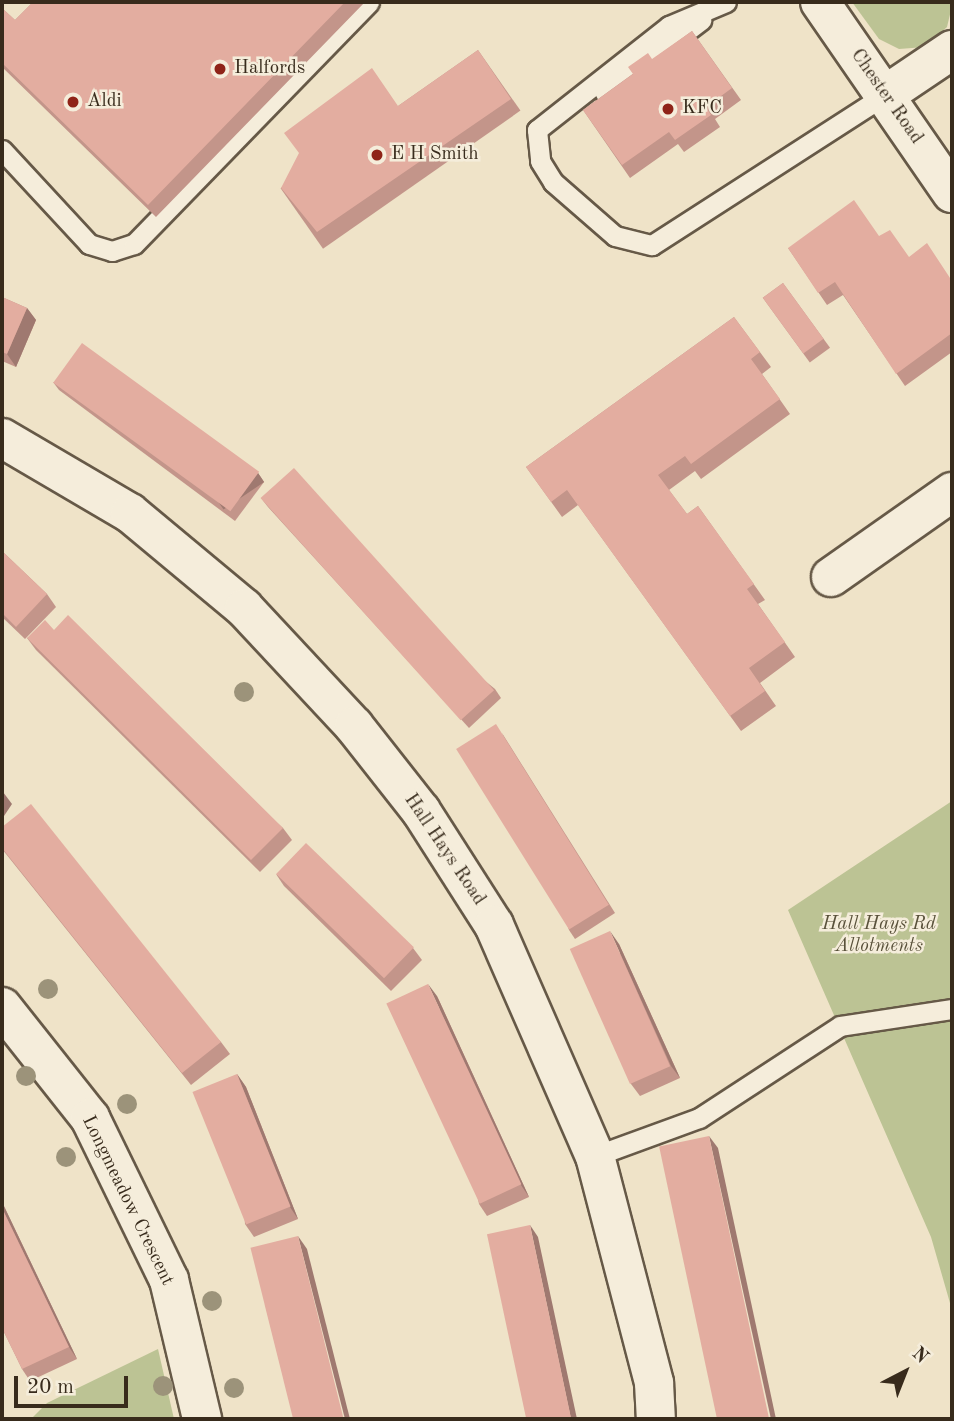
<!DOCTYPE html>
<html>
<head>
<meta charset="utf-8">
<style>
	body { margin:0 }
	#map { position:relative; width:954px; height:1421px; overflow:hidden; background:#efe3c8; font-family:"Old Standard TT",serif }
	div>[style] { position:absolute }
	.green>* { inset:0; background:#bcc394 }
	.roads { filter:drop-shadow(2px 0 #665947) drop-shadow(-2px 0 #665947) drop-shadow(0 2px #665947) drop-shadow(0 -2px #665947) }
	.lane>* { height:19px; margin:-9.5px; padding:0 9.5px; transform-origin:9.5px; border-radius:9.5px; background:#f5eddb }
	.street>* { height:38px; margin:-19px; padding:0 19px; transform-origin:19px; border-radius:19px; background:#f5eddb }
	.secondary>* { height:38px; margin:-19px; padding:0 19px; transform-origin:19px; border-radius:19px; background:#f5eddb }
	.trees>* { width:20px; height:20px; margin:-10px; border-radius:50%; background:#9c937a }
	.wall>* { inset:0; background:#c3958a; transform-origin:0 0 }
	.shaded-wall>* { inset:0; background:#9f7970; transform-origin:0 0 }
	.building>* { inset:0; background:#e3ada0; transform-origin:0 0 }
	.dots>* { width:19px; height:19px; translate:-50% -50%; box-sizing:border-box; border:4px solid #f5eddb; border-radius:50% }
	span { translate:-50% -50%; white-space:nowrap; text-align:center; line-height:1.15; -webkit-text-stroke:5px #f5eddb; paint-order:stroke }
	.poi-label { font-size:19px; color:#382b1c }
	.left { translate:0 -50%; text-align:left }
	.street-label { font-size:19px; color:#382b1c }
	.park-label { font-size:19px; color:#59513a; font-style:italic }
	.frame { position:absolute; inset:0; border:4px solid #382b1c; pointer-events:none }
	.north { position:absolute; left:870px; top:1337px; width:70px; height:70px; -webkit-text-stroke:5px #f5eddb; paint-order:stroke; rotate:42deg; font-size:19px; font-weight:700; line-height:28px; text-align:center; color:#382b1c }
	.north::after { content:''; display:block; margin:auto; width:24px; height:32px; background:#382b1c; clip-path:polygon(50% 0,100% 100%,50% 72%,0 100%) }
	.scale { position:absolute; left:14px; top:1376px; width:114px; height:32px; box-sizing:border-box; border:4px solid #382b1c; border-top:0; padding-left:9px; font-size:21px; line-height:24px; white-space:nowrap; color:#382b1c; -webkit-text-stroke:5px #f5eddb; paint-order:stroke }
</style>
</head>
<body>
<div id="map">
	<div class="green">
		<i style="clip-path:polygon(852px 2px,950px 2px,952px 6px,947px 27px,925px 47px,899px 49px,879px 39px)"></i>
		<i style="clip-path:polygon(952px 801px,952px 1310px,931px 1237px,788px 910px)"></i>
		<i style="clip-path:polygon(158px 1349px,174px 1419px,31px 1419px,47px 1403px)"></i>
	</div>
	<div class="roads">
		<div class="lane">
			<i style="left:726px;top:2px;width:62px;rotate:157.2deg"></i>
			<i style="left:669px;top:26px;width:168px;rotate:141.8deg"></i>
			<i style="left:537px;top:130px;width:31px;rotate:84deg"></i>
			<i style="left:540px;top:161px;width:25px;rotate:58deg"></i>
			<i style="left:553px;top:182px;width:82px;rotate:41.1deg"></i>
			<i style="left:615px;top:236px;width:38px;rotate:14deg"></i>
			<i style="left:652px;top:245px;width:277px;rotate:-32.8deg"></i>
			<i style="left:605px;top:93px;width:121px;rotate:-37.2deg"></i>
			<i style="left:2px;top:150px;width:128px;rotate:47.2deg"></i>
			<i style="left:89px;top:244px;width:24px;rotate:17deg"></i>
			<i style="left:112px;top:251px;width:23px;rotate:-18deg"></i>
			<i style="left:134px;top:244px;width:337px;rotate:-45.8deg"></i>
			<i style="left:595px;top:1156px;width:111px;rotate:-20.1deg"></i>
			<i style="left:699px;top:1118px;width:168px;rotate:-33.1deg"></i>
			<i style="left:840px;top:1026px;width:113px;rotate:-8.6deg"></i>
		</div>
		<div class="street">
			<i style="left:885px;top:95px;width:81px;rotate:-33.9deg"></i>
			<i style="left:2px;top:438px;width:148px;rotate:30.4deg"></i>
			<i style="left:130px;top:513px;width:148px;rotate:39.8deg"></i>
			<i style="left:244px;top:608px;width:161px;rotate:47deg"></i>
			<i style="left:354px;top:726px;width:108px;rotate:51.8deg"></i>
			<i style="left:421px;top:811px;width:135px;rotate:57.4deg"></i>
			<i style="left:494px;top:925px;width:252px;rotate:66.4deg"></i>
			<i style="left:595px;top:1156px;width:235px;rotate:75.4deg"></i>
			<i style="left:654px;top:1383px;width:36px;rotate:87deg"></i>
			<i style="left:831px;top:577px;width:148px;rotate:-35.1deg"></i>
			<i style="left:2px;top:1007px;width:142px;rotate:51.6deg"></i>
			<i style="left:90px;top:1118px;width:180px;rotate:64deg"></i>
			<i style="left:169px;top:1280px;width:143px;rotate:76.6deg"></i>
		</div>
		<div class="secondary">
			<i style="left:820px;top:2px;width:232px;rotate:55.4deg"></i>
		</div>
	</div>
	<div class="trees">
		<i style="left:244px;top:692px"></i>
		<i style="left:48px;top:989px"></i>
		<i style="left:26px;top:1076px"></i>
		<i style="left:127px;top:1104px"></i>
		<i style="left:66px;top:1157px"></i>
		<i style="left:212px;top:1301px"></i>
		<i style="left:163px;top:1386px"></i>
		<i style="left:234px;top:1388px"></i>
	</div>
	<div class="wall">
		<i style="clip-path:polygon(33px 2px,365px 2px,156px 217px,2px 67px,2px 8px,15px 20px)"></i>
		<i style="clip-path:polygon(692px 31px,741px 100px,715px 119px,720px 127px,684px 152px,678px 144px,630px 178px,583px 110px)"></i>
		<i style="left:478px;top:50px;width:74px;height:241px;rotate:55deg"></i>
		<i style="clip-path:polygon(788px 248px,909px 257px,952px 280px,952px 352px,905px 386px,843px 295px,827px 305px)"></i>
		<i style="left:783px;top:283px;width:80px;height:25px;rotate:54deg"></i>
		<i style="clip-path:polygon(2px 297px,27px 308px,36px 320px,16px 367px,2px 361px)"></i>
		<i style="clip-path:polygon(734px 317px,771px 367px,762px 374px,790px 414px,701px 479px,695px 471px,669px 490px,687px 514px,698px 506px,765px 600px,758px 604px,795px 657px,760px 683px,776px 706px,741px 731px,578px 505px,562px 517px,526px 467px)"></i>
		<i style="clip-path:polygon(53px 382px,258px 473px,264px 482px,235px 521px,59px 390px)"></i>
		<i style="clip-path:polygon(261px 498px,495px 689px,501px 698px,469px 728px,268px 507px)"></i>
		<i style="clip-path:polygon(2px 551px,47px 594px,56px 607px,25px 639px,2px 617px)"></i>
		<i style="clip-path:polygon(54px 630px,283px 828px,292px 840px,260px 872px,36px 650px,27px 638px)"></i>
		<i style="clip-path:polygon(502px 733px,615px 913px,575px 939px,569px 930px)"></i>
		<i style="clip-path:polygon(2px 827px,221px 1042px,230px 1054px,191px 1085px,2px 849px)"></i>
		<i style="clip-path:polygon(276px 874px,413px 948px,422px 960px,391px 991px,284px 886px)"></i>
		<i style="clip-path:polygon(619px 944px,680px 1078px,640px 1096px,631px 1084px)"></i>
		<i style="clip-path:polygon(437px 996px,529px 1197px,487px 1216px,479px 1204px)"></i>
		<i style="clip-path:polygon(237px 1074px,246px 1087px,298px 1219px,254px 1237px,245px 1224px)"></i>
		<i style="clip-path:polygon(2px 1202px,77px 1359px,30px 1381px,22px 1369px,2px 1328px)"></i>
	</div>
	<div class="shaded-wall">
		<i style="clip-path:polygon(27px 308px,36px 320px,16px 367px,7px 354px)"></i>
		<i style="left:258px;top:473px;width:11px;height:49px;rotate:56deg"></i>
		<i style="clip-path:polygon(3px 792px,12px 804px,2px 819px,2px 794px)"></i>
		<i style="clip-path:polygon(610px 931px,619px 944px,680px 1078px,671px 1066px)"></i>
		<i style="clip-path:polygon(428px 984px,437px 996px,529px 1197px,521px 1185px)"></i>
		<i style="clip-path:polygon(237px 1074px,246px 1087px,298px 1219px,290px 1207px)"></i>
		<i style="clip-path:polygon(709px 1136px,718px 1148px,776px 1419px,771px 1419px)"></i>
		<i style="clip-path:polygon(2px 1202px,77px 1359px,69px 1347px,2px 1208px)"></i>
		<i style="clip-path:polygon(530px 1225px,538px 1237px,577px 1419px,571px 1419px)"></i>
		<i style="clip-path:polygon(298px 1236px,307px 1249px,350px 1419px,345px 1419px)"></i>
	</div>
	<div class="building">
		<i style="clip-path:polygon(33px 2px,345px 2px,148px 205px,2px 63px,2px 8px,15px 20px)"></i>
		<i style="clip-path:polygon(692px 31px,732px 88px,706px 107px,711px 115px,675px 140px,669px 132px,622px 165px,583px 110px,633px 74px,628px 67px,648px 53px,652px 59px)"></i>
		<i style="clip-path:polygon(478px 50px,511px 99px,317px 232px,281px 188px,299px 153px,284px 133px,372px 68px,398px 106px)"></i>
		<i style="clip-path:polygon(854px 200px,879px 236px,890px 230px,909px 257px,927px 243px,952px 281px,952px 333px,896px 374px,835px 282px,818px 293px,788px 248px)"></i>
		<i style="left:783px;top:283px;width:69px;height:25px;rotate:54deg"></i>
		<i style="clip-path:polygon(2px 297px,27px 308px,7px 354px,2px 352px)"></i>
		<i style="clip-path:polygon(734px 317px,760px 352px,751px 359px,780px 399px,691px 464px,685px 456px,658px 475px,687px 514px,698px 506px,754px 584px,747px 589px,785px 642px,749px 668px,765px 691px,730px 716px,567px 490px,551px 502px,526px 467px)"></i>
		<i style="left:82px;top:343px;width:219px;height:49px;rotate:36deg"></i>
		<i style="left:294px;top:468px;width:299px;height:45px;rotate:48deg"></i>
		<i style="clip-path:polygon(2px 551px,47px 594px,16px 627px,2px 613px)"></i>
		<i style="clip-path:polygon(68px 615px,283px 828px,251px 860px,27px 638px,45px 620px,54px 630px)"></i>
		<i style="left:496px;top:724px;width:213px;height:47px;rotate:58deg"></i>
		<i style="clip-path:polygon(31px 804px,221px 1042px,182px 1073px,2px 848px,2px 827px)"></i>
		<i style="left:306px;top:843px;width:150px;height:43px;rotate:44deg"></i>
		<i style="left:610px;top:931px;width:148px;height:44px;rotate:66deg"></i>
		<i style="left:428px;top:984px;width:221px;height:46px;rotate:65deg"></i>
		<i style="left:237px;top:1074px;width:143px;height:48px;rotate:68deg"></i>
		<i style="left:709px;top:1136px;width:290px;height:51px;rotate:78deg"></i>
		<i style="clip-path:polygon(2px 1208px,69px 1347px,22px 1369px,2px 1328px)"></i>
		<i style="left:530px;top:1225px;width:198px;height:44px;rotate:78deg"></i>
		<i style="left:298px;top:1236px;width:189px;height:49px;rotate:76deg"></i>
	</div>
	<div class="dots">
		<i style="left:220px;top:69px;background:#8f2418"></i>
		<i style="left:73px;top:102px;background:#8f2418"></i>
		<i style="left:668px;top:109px;background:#8f2418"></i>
		<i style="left:377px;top:155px;background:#8f2418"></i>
	</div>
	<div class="poi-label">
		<span class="left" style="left:234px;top:69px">Halfords</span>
		<span class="left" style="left:87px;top:102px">Aldi</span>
		<span class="left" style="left:682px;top:109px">KFC</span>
		<span class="left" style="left:391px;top:155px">E H Smith</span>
	</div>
	<div class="street-label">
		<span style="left:886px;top:97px;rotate:55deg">Chester Road</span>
		<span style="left:444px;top:850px;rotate:56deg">Hall Hays Road</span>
		<span style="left:127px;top:1201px;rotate:64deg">Longmeadow Crescent</span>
	</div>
	<div class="park-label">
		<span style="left:879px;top:936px">Hall Hays Rd<br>Allotments</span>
	</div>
	<div class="frame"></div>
	<div class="north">N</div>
	<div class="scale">20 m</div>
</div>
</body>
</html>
